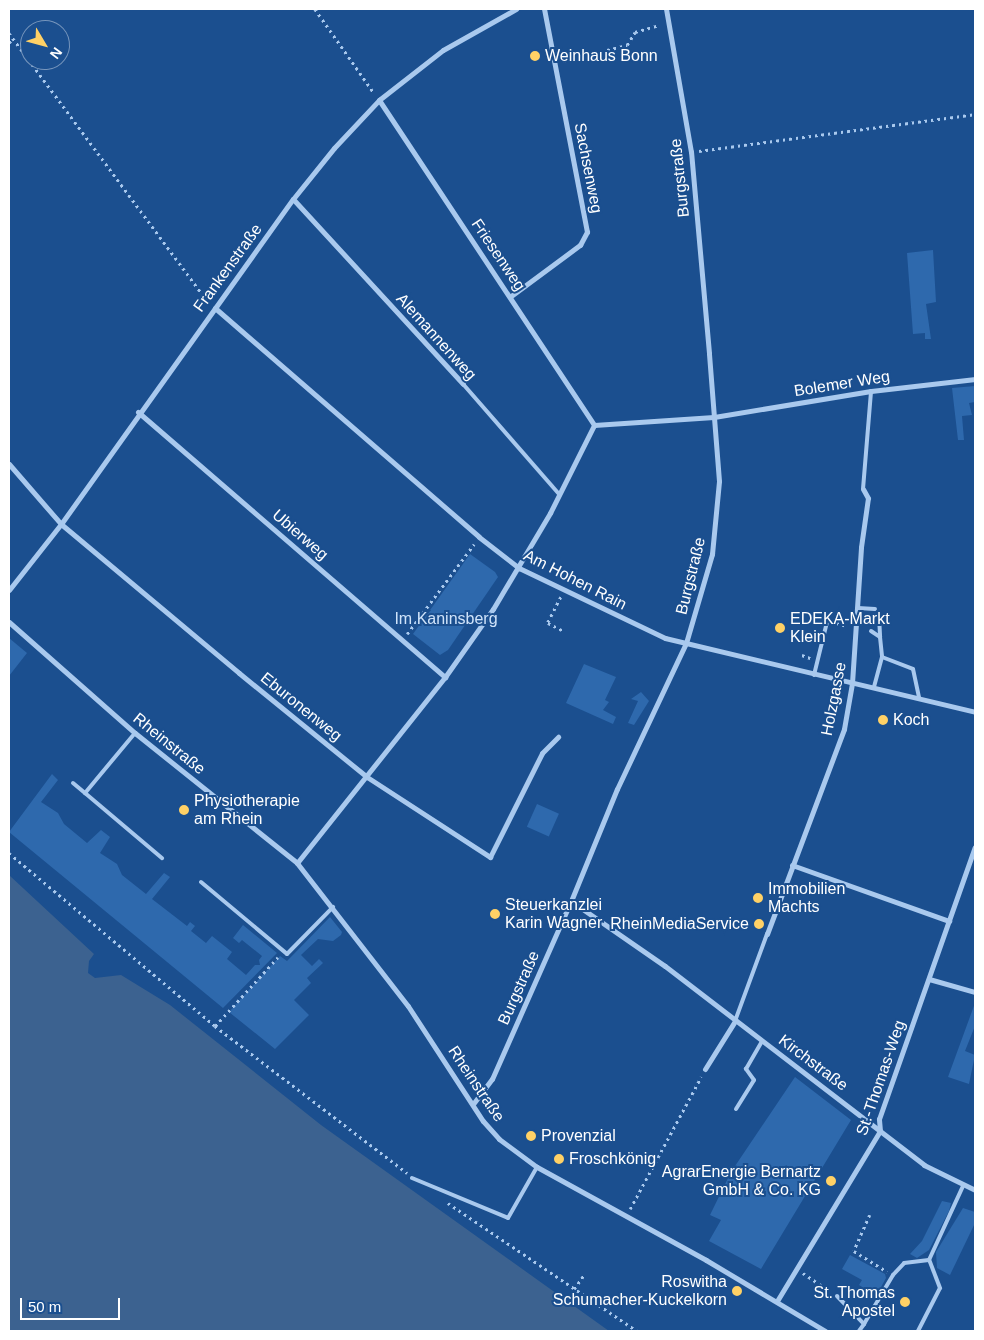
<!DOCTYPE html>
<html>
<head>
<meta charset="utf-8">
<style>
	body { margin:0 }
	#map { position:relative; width:984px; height:1340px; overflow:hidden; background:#1b4f8f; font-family:Helvetica,sans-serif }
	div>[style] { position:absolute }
	.green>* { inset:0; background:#2e69ad; transform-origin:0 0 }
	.water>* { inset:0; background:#3c6290 }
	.path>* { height:2.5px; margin-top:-1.25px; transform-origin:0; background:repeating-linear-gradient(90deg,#a9c9ee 0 2.5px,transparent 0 6.5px) }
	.service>* { height:4px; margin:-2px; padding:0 2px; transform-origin:2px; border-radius:2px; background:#a9c9ee }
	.minor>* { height:5px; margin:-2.5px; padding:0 2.5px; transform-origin:2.5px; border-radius:2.5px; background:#a9c9ee }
	.dots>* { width:14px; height:14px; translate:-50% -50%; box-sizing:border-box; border:2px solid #1b4f8f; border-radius:50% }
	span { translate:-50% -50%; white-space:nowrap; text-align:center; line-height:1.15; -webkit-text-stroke:4px #1b4f8f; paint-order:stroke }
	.poi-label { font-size:16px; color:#fff }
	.left { translate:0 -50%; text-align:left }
	.right { translate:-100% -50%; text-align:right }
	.street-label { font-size:16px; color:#fff }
	.park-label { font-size:16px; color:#cfe3fa }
	.frame { position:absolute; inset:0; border:10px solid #fff; pointer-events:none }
	.north { position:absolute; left:20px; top:20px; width:50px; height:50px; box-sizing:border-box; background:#1b4f8f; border:1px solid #7695bc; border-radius:50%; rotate:127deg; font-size:14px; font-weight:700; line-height:20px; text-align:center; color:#fff }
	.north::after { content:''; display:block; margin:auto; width:18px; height:22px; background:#ffd166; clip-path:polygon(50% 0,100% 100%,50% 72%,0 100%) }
	.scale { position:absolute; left:20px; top:1298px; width:100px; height:22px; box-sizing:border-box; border:2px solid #fff; border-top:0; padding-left:6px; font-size:15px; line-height:18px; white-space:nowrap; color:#fff; -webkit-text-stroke:4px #1b4f8f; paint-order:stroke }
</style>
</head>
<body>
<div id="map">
	<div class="green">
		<i style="clip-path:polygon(933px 250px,936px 302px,926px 304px,931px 339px,925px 339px,925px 333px,913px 334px,907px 253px)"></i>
		<i style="clip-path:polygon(975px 386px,975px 402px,969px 403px,972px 415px,962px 416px,964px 440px,958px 440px,952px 388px)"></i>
		<i style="clip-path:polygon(470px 554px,495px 572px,498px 577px,448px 650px,440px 655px,413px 634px)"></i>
		<i style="clip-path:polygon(9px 638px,27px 653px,9px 676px)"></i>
		<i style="clip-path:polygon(584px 664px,616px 677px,605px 700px,609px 702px,603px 710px,616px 717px,613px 724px,566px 703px)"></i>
		<i style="clip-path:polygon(641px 692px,649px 701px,634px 725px,628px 723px,638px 701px,631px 699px)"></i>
		<i style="clip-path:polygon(52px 774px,58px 780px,41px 802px,58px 813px,64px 824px,87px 843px,101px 830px,110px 837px,100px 853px,117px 864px,122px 875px,146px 894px,164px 873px,170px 877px,152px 899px,187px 926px,190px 922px,195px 926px,191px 931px,206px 943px,212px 936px,232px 952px,227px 959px,246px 975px,255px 965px,260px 965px,259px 960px,262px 956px,242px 940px,239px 943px,233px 938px,243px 925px,277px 953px,223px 1008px,9px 832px)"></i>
		<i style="left:537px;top:804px;width:24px;height:25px;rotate:24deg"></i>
		<i style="clip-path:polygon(330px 917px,342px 932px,341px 935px,333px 941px,318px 939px,301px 955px,312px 966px,319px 959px,323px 963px,307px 978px,311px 983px,294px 1000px,309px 1015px,275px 1049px,229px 1012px,280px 956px,287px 961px)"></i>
		<i style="clip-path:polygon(975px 1003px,975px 1026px,965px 1051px,975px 1055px,969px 1084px,948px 1077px)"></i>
		<i style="clip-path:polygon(795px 1077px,851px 1120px,761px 1269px,709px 1241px,721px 1220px,710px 1215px,731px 1172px)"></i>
		<i style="clip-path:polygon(942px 1201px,951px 1203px,949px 1211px,929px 1250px,917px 1258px,910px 1254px,922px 1241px)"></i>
		<i style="clip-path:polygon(963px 1208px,975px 1212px,975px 1223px,950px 1275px,937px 1268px,936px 1252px)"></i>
		<i style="clip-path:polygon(850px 1255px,885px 1274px,886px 1278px,880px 1289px,872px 1293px,859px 1285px,862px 1280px,842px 1269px)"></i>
	</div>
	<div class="water">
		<i style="clip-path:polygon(9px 875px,94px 954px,89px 961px,88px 973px,95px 978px,121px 975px,170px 1005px,321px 1125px,609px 1331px,9px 1331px)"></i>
	</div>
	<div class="path">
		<i style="left:315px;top:9px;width:103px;rotate:54.9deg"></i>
		<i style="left:9px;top:33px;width:335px;rotate:53.5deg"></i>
		<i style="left:9px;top:43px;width:6px;rotate:-51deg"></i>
		<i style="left:563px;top:61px;width:66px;rotate:-14deg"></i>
		<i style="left:627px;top:45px;width:15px;rotate:-58deg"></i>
		<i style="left:635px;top:32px;width:25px;rotate:-16deg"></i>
		<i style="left:699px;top:151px;width:278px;rotate:-7.6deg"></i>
		<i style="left:561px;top:597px;width:29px;rotate:117deg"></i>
		<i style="left:548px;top:623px;width:16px;rotate:27deg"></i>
		<i style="left:808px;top:618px;width:12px;rotate:9deg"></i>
		<i style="left:836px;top:623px;width:11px;rotate:15deg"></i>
		<i style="left:407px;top:634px;width:112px;rotate:-53.3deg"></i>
		<i style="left:802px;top:655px;width:9px;rotate:21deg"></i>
		<i style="left:9px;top:853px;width:269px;rotate:40deg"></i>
		<i style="left:215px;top:1026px;width:242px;rotate:37.4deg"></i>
		<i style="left:215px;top:1026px;width:93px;rotate:-47.6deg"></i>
		<i style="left:448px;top:1203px;width:228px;rotate:34.1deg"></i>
		<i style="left:630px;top:1209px;width:150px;rotate:-61.7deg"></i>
		<i style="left:870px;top:1215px;width:39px;rotate:114deg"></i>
		<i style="left:854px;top:1251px;width:39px;rotate:32deg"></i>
		<i style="left:803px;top:1273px;width:32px;rotate:34deg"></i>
		<i style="left:574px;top:1289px;width:16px;rotate:-55deg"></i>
	</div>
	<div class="service">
		<i style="left:463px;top:384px;width:146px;rotate:48.9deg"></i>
		<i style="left:863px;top:489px;width:98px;rotate:-85.3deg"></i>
		<i style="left:858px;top:608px;width:17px;rotate:3deg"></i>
		<i style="left:879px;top:616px;width:21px;rotate:87deg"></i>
		<i style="left:871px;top:631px;width:11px;rotate:34deg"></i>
		<i style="left:880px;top:637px;width:20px;rotate:84deg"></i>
		<i style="left:882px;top:657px;width:31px;rotate:105deg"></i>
		<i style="left:882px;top:657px;width:33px;rotate:21deg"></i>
		<i style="left:913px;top:669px;width:30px;rotate:78deg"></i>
		<i style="left:814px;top:675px;width:55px;rotate:-76.2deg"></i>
		<i style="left:135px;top:733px;width:78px;rotate:129.8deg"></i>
		<i style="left:85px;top:793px;width:101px;rotate:40.2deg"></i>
		<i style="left:73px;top:783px;width:16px;rotate:40deg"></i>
		<i style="left:201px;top:882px;width:112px;rotate:39.9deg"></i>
		<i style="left:287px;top:954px;width:66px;rotate:-45.6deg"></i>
		<i style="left:735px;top:1021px;width:93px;rotate:-69.8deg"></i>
		<i style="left:736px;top:1109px;width:34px;rotate:-58deg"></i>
		<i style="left:754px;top:1080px;width:14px;rotate:-126deg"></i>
		<i style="left:746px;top:1069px;width:32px;rotate:-60deg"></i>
		<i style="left:412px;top:1178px;width:104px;rotate:22.6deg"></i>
		<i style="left:508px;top:1218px;width:59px;rotate:-60.4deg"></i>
		<i style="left:837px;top:1296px;width:39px;rotate:46deg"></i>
		<i style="left:864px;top:1324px;width:57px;rotate:-59.4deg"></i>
		<i style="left:893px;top:1275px;width:16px;rotate:-47deg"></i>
		<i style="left:904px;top:1263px;width:25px;rotate:-7deg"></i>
		<i style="left:929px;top:1260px;width:81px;rotate:-65.3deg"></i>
		<i style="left:859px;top:1331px;width:9px;rotate:-54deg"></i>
		<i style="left:918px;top:1331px;width:48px;rotate:-62.9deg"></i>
		<i style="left:940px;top:1288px;width:30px;rotate:-111deg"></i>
	</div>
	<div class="minor">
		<i style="left:379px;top:100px;width:390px;rotate:56.5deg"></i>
		<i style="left:293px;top:199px;width:251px;rotate:47.4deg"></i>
		<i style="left:511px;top:296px;width:86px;rotate:-36.5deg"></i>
		<i style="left:580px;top:245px;width:15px;rotate:-62deg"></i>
		<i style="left:587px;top:232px;width:227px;rotate:-100.9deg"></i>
		<i style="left:215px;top:308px;width:349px;rotate:40.9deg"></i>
		<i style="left:479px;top:537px;width:51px;rotate:37.8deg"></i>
		<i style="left:519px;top:568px;width:162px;rotate:25.6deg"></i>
		<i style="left:665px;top:638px;width:319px;rotate:13.4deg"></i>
		<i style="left:138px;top:412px;width:406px;rotate:40.8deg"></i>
		<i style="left:594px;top:425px;width:120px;rotate:-3.8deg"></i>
		<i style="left:714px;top:417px;width:159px;rotate:-9.4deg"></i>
		<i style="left:871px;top:391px;width:105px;rotate:-6.6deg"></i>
		<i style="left:9px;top:464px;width:79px;rotate:49.1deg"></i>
		<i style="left:61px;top:524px;width:232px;rotate:39.9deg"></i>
		<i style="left:239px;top:673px;width:165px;rotate:39.1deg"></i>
		<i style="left:367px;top:777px;width:147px;rotate:33deg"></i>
		<i style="left:490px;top:857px;width:116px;rotate:-63.4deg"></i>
		<i style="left:542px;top:753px;width:23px;rotate:-45deg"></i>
		<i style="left:9px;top:590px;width:84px;rotate:-51.8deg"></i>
		<i style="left:61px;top:524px;width:399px;rotate:-54.5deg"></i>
		<i style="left:293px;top:199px;width:65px;rotate:-51.2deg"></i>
		<i style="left:334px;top:148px;width:66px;rotate:-46.8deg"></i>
		<i style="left:379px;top:100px;width:81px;rotate:-38deg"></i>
		<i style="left:443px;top:50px;width:84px;rotate:-29.3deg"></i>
		<i style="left:9px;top:622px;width:168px;rotate:41.4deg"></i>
		<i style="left:135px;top:733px;width:208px;rotate:38.7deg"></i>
		<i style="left:297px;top:863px;width:181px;rotate:52.2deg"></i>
		<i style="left:408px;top:1006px;width:137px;rotate:56.9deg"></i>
		<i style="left:483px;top:1121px;width:24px;rotate:48deg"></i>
		<i style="left:499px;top:1139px;width:47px;rotate:36.4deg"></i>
		<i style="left:537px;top:1167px;width:193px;rotate:28.8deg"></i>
		<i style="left:706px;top:1260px;width:139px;rotate:30.8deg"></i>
		<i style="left:297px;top:863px;width:238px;rotate:-51.5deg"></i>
		<i style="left:445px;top:677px;width:83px;rotate:-54.8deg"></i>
		<i style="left:493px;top:609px;width:112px;rotate:-59.3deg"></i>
		<i style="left:550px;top:513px;width:98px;rotate:-63.4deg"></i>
		<i style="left:792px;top:865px;width:167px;rotate:19.6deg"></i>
		<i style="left:571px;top:901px;width:114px;rotate:34.7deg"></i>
		<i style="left:665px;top:966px;width:327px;rotate:37.5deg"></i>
		<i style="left:924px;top:1165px;width:57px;rotate:26.1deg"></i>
		<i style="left:767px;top:934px;width:219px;rotate:-69.4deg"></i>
		<i style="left:844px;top:729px;width:47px;rotate:-80.1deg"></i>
		<i style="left:852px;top:683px;width:136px;rotate:-86.2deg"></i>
		<i style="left:861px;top:547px;width:49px;rotate:-81.9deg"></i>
		<i style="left:868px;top:498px;width:10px;rotate:-119deg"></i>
		<i style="left:929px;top:979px;width:48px;rotate:15.8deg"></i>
		<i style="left:705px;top:1069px;width:57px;rotate:-58deg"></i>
		<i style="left:473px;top:1104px;width:31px;rotate:-53deg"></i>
		<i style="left:492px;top:1079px;width:195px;rotate:-66.1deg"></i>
		<i style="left:571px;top:901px;width:121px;rotate:-67.7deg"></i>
		<i style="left:617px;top:789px;width:161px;rotate:-64.7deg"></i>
		<i style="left:686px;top:643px;width:93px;rotate:-73.7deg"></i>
		<i style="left:712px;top:554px;width:73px;rotate:-84.5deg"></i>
		<i style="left:719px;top:481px;width:128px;rotate:-94.5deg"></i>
		<i style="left:709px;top:353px;width:202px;rotate:-95.1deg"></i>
		<i style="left:691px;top:152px;width:145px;rotate:-99.9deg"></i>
		<i style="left:777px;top:1301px;width:199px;rotate:-58.8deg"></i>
		<i style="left:880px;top:1131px;width:12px;rotate:-95deg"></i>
		<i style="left:879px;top:1119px;width:288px;rotate:-70.6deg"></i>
	</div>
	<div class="dots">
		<i style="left:535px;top:56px;background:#ffd166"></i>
		<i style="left:780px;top:628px;background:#ffd166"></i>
		<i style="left:883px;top:720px;background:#ffd166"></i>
		<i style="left:184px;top:810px;background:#ffd166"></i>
		<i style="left:758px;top:898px;background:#ffd166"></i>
		<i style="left:495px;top:914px;background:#ffd166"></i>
		<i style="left:759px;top:924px;background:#ffd166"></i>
		<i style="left:531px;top:1136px;background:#ffd166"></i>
		<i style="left:559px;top:1159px;background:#ffd166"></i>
		<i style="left:831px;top:1181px;background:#ffd166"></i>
		<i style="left:737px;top:1291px;background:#ffd166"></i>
		<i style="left:905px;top:1302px;background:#ffd166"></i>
	</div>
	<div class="poi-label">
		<span class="left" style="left:545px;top:56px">Weinhaus Bonn</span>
		<span class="left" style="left:790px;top:628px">EDEKA-Markt<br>Klein</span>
		<span class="left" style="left:893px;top:720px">Koch</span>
		<span class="left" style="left:194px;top:810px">Physiotherapie<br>am Rhein</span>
		<span class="left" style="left:768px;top:898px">Immobilien<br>Machts</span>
		<span class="left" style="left:505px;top:914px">Steuerkanzlei<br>Karin Wagner</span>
		<span class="right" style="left:749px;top:924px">RheinMediaService</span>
		<span class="left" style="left:541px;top:1136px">Provenzial</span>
		<span class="left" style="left:569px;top:1159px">Froschkönig</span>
		<span class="right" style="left:821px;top:1181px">AgrarEnergie Bernartz<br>GmbH &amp; Co. KG</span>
		<span class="right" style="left:727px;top:1291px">Roswitha<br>Schumacher-Kuckelkorn</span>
		<span class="right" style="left:895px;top:1302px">St. Thomas<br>Apostel</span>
	</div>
	<div class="street-label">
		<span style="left:588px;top:168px;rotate:79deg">Sachsenweg</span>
		<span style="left:680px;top:178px;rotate:-96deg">Burgstraße</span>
		<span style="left:498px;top:255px;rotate:56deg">Friesenweg</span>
		<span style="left:228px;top:268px;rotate:-54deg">Frankenstraße</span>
		<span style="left:436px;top:337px;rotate:48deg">Alemannenweg</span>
		<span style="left:842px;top:384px;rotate:-9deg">Bolemer Weg</span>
		<span style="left:300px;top:535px;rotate:41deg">Ubierweg</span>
		<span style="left:691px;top:576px;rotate:-76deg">Burgstraße</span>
		<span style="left:575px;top:580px;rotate:27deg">Am Hohen Rain</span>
		<span style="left:834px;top:699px;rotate:-79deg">Holzgasse</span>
		<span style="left:301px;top:707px;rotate:39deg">Eburonenweg</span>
		<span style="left:169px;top:744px;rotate:39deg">Rheinstraße</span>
		<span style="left:519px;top:988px;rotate:-66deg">Burgstraße</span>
		<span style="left:813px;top:1063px;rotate:37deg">Kirchstraße</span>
		<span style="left:881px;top:1078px;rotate:-71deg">St.-Thomas-Weg</span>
		<span style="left:476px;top:1084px;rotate:56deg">Rheinstraße</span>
	</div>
	<div class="park-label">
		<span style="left:446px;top:619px">Im Kaninsberg</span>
	</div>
	<div class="frame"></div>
	<div class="north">N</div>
	<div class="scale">50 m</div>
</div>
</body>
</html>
